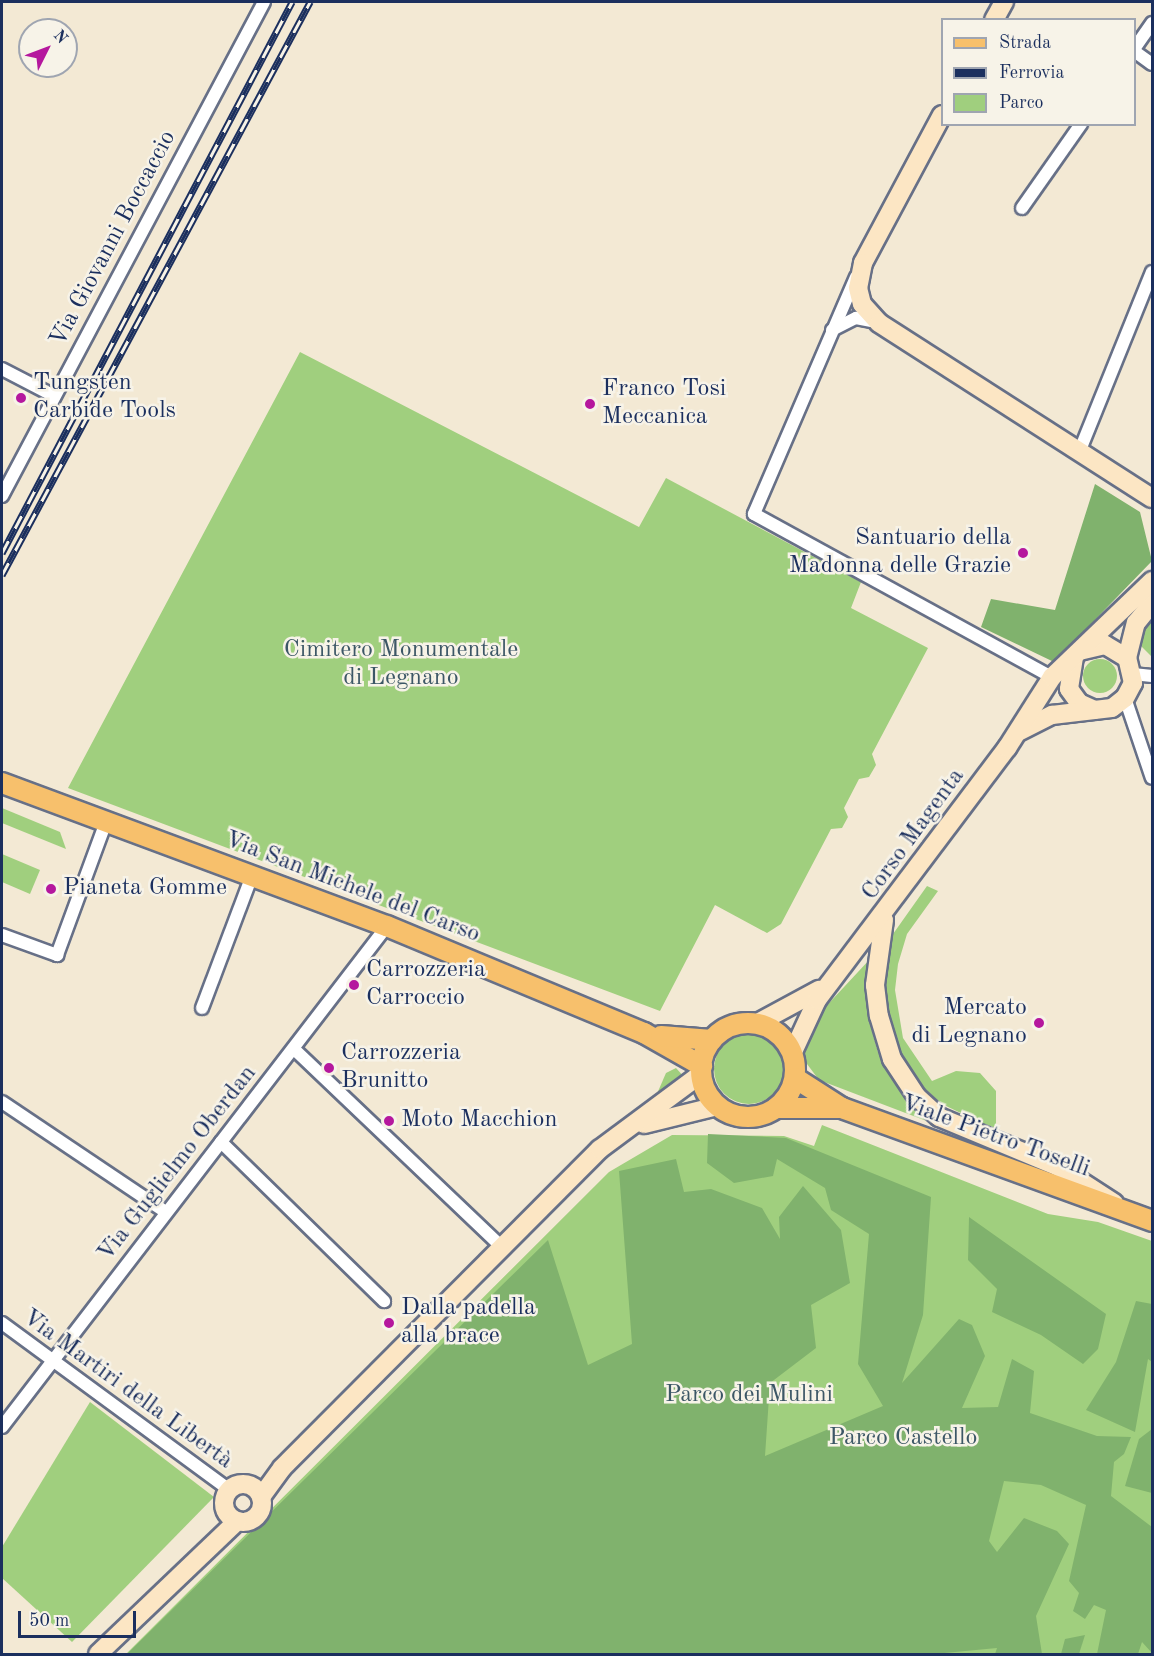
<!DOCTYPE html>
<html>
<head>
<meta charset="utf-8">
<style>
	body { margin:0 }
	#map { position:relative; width:1154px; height:1656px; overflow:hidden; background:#f3e9d4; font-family:"Old Standard TT",serif }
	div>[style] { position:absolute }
	.green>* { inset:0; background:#a0cf7e }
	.round { border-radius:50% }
	.forest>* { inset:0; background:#80b26d }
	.roads { filter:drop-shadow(2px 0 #677087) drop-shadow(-2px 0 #677087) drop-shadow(0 2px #677087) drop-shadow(0 -2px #677087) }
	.street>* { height:12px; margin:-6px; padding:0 6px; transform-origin:6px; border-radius:6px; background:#fff }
	.secondary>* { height:18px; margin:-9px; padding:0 9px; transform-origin:9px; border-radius:9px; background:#fce6c4 }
	.secondary>.ring { margin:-9px; padding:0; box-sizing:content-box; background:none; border:18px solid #fce6c4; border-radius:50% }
	.primary>* { height:20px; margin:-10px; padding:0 10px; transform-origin:10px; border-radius:10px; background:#f7c06c }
	.primary>.ring { margin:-10px; padding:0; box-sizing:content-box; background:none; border:20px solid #f7c06c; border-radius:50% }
	.rail>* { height:7px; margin-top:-3.5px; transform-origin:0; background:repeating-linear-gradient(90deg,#f7f3e8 0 14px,#1b2f5e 0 28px); box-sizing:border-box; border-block:2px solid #1b2f5e }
	.dots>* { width:16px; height:16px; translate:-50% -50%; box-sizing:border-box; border:3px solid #f7f3e8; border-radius:50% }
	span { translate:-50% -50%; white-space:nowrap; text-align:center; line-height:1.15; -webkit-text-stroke:5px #f7f3e8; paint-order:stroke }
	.street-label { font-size:24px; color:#1b2f5e }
	.poi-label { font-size:24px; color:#1b2f5e }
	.left { translate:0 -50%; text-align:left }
	.right { translate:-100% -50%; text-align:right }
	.park-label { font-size:24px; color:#3c5766 }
	.frame { position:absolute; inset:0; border:3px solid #1b2f5e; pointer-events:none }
	.legend { position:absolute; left:941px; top:18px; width:195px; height:108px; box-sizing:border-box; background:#f7f3e8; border:2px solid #9fa5b1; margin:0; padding:8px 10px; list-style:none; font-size:18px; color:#1b2f5e }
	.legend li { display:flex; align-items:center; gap:12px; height:30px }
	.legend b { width:30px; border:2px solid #9fa5b1 }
	.north { position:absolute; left:18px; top:18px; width:60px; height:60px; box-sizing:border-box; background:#f7f3e8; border:2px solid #9fa5b1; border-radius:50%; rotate:48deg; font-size:16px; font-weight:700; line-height:24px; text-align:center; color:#1b2f5e }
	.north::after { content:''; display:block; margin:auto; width:21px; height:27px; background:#b5179e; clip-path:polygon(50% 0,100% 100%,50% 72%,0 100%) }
	.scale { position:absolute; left:18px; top:1611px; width:118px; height:27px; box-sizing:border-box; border:3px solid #1b2f5e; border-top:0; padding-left:8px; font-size:18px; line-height:21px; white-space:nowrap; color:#1b2f5e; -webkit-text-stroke:4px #f7f3e8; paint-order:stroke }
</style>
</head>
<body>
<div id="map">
	<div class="green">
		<i style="clip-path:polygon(300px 352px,639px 527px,666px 478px,861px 582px,851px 608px,928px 648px,872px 754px,876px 765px,869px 777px,859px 779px,844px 808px,848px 817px,842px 828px,831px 829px,781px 924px,767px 933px,715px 905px,660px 1011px,68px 788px)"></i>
		<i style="clip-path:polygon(1152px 618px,1152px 657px,1142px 647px,1142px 633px)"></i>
		<i class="round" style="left:1083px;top:659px;width:34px;height:34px"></i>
		<i style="clip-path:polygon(2px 808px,60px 832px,66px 849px,2px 823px)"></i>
		<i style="clip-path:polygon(2px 854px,40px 870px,30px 894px,2px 882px)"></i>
		<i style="clip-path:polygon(927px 886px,938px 891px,907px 934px,898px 964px,895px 990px,903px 1038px,932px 1081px,956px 1071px,980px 1073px,996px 1091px,996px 1130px,942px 1104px,923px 1087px,893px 1040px,882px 990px,886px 963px,893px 934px)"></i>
		<i style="clip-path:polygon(871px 958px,870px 1024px,878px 1052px,906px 1093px,937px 1125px,819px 1080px,804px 1060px,805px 1039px,817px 1016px)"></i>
		<i class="round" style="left:714px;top:1034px;width:70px;height:70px"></i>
		<i style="clip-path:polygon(676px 1068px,685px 1078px,653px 1103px,666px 1073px)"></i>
		<i style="clip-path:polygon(822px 1125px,1048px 1214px,1098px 1222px,1152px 1241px,1152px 1654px,126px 1654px,609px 1172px,672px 1135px,784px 1136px,814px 1146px)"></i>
		<i style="clip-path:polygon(90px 1402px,214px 1497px,72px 1642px,2px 1578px,2px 1547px)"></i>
	</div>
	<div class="forest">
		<i style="clip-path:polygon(1095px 484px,1140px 512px,1152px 561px,1054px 662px,981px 627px,991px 599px,1055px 610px)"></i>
		<i style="clip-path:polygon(708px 1134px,786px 1138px,931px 1197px,923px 1315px,902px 1383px,959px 1319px,972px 1325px,985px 1356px,962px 1408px,998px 1407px,1012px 1359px,1034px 1371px,1030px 1413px,1097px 1436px,1131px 1437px,1124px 1454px,1114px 1462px,1111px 1496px,1152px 1527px,1152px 1653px,1142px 1642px,1138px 1654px,1097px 1654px,1106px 1610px,1094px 1605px,1085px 1619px,1073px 1611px,1079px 1593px,1069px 1581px,1086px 1505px,1041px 1485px,1004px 1481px,989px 1541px,997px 1552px,1024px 1518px,1057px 1531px,1069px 1544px,1036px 1616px,1042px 1654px,995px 1654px,997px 1648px,934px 1654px,127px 1654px,548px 1240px,588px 1365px,632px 1344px,619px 1171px,676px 1159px,684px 1192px,711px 1189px,762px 1208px,780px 1239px,779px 1217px,803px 1186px,841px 1230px,850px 1283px,811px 1305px,816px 1348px,770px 1383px,765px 1456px,883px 1406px,858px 1364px,869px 1234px,831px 1210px,825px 1188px,777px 1159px,773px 1176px,734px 1183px,707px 1163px)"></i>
		<i style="clip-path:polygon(969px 1217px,1106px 1314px,1098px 1349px,1083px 1364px,1041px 1335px,992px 1312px,997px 1289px,968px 1260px)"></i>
		<i style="clip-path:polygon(1136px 1301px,1152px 1304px,1152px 1362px,1148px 1359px,1135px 1432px,1086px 1410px,1116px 1362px)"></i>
		<i style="clip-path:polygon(1152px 1429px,1152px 1493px,1125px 1486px,1139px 1439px)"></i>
		<i style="clip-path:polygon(1085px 1635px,1079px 1654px,1061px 1654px,1065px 1639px)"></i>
	</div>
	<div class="roads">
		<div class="street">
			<i style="left:1134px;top:49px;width:32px;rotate:-55deg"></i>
			<i style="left:1134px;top:51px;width:22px;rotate:36deg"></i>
			<i style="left:1022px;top:208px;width:103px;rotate:-54.9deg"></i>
			<i style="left:856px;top:277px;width:258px;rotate:113.3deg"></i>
			<i style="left:754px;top:514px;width:340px;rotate:28.7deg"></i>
			<i style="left:832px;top:330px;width:27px;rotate:-27deg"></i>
			<i style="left:856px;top:318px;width:21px;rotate:11deg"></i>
			<i style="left:2px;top:369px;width:59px;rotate:27.4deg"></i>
			<i style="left:1080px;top:450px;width:192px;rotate:-68deg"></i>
			<i style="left:2px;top:496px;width:559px;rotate:-62.06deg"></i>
			<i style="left:1133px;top:674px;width:19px;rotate:6deg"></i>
			<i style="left:1125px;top:698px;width:84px;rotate:71.4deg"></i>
			<i style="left:2px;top:935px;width:59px;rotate:20deg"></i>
			<i style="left:57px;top:955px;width:142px;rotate:-69.8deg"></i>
			<i style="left:202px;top:1008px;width:141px;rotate:-69.3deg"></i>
			<i style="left:294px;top:1049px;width:289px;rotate:43.6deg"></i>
			<i style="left:2px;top:1102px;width:197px;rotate:33.9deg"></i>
			<i style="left:221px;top:1142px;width:228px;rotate:44.3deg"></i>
			<i style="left:2px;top:1323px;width:282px;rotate:36.3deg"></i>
			<i style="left:2px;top:1427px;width:632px;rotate:-52.46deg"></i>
		</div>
		<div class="secondary">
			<i style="left:994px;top:20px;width:21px;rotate:-61deg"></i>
			<i style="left:942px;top:115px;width:168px;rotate:118.1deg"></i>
			<i style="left:863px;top:263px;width:25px;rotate:101deg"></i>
			<i style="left:858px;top:288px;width:16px;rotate:76deg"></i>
			<i style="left:862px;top:304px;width:25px;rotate:48deg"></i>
			<i style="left:879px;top:323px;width:324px;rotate:32.7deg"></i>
			<i style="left:1074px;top:657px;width:32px;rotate:99deg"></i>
			<i style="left:1069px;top:689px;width:17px;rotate:54deg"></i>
			<i style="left:1079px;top:703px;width:17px;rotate:24deg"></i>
			<i style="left:1127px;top:658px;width:36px;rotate:-76deg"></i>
			<i style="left:1136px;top:623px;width:26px;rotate:-51deg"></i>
			<i style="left:1020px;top:731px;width:36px;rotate:-27deg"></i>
			<i style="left:1052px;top:715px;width:60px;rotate:-6.7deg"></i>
			<i style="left:1112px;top:708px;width:16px;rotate:-38deg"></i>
			<i style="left:1125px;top:698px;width:17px;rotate:-62deg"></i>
			<i style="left:1133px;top:683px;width:26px;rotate:-103deg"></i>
			<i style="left:1127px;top:658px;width:26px;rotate:-149deg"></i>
			<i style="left:1105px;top:645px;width:23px;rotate:167deg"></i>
			<i style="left:884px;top:920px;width:66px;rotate:97.9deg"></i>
			<i style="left:875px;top:985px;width:31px;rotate:83deg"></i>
			<i style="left:879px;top:1016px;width:45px;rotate:73.2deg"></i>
			<i style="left:892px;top:1059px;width:45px;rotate:56.7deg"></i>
			<i style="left:917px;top:1097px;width:30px;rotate:42deg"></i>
			<i style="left:939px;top:1117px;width:128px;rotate:22.6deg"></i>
			<i style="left:1057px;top:1166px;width:68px;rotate:33deg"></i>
			<i style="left:756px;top:1024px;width:72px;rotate:-28.4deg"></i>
			<i style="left:792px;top:1054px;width:60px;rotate:-65.2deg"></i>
			<i style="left:817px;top:1000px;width:316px;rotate:-53deg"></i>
			<i style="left:1007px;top:748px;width:84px;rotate:-57.6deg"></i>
			<i style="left:1052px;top:677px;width:139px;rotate:-43.8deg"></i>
			<i style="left:644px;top:1124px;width:76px;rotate:-13.7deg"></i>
			<i class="ring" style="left:224px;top:1484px;width:20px;height:20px"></i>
			<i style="left:261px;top:1497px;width:36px;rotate:-54deg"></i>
			<i style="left:282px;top:1468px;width:450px;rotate:-45.1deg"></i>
			<i style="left:600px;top:1149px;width:126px;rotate:-36.6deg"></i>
			<i style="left:98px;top:1654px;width:192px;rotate:-43.7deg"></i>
		</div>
		<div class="primary">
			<i style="left:2px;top:783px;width:411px;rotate:20.4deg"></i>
			<i style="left:387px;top:926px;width:278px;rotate:22.6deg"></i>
			<i style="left:644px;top:1033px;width:67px;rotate:29.6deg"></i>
			<i class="ring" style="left:701px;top:1023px;width:74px;height:74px"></i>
			<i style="left:661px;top:1036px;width:51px;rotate:4.5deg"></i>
			<i style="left:795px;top:1078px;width:56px;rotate:32.6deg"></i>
			<i style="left:842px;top:1108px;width:330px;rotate:20deg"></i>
			<i style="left:776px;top:1108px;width:66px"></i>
		</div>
	</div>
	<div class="rail">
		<i style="left:2px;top:553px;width:623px;rotate:-62.24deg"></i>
		<i style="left:2px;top:575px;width:651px;rotate:-61.74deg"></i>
	</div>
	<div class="dots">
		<i style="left:21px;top:398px;background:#b5179e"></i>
		<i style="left:590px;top:404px;background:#b5179e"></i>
		<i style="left:1023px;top:553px;background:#b5179e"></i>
		<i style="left:51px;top:889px;background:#b5179e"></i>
		<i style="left:354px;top:985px;background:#b5179e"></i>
		<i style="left:1039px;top:1023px;background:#b5179e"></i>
		<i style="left:329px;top:1068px;background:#b5179e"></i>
		<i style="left:389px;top:1121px;background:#b5179e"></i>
		<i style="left:389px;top:1323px;background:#b5179e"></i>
	</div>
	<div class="street-label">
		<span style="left:114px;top:239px;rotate:-62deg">Via Giovanni Boccaccio</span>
		<span style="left:914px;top:835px;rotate:-54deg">Corso Magenta</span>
		<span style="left:352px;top:888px;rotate:21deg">Via San Michele del Carso</span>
		<span style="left:995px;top:1137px;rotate:20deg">Viale Pietro Toselli</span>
		<span style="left:178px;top:1164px;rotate:-52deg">Via Guglielmo Oberdan</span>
		<span style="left:127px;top:1390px;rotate:36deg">Via Martiri della Libertà</span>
	</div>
	<div class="poi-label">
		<span class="left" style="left:33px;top:398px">Tungsten<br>Carbide Tools</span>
		<span class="left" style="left:602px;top:404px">Franco Tosi<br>Meccanica</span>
		<span class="right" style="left:1011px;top:553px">Santuario della<br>Madonna delle Grazie</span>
		<span class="left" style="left:63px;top:889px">Pianeta Gomme</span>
		<span class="left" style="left:366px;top:985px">Carrozzeria<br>Carroccio</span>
		<span class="right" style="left:1027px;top:1023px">Mercato<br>di Legnano</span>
		<span class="left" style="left:341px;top:1068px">Carrozzeria<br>Brunitto</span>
		<span class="left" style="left:401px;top:1121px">Moto Macchion</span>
		<span class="left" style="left:401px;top:1323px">Dalla padella<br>alla brace</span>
	</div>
	<div class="park-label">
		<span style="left:401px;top:665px">Cimitero Monumentale<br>di Legnano</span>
		<span style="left:749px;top:1396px">Parco dei Mulini</span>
		<span style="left:903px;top:1439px">Parco Castello</span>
	</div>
	<div class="frame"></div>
	<ul class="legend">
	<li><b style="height:8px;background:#f7c06c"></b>Strada</li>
	<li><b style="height:8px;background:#1b2f5e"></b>Ferrovia</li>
	<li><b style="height:16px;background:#a0cf7e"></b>Parco</li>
	</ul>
	<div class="north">N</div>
	<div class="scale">50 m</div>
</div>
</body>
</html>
